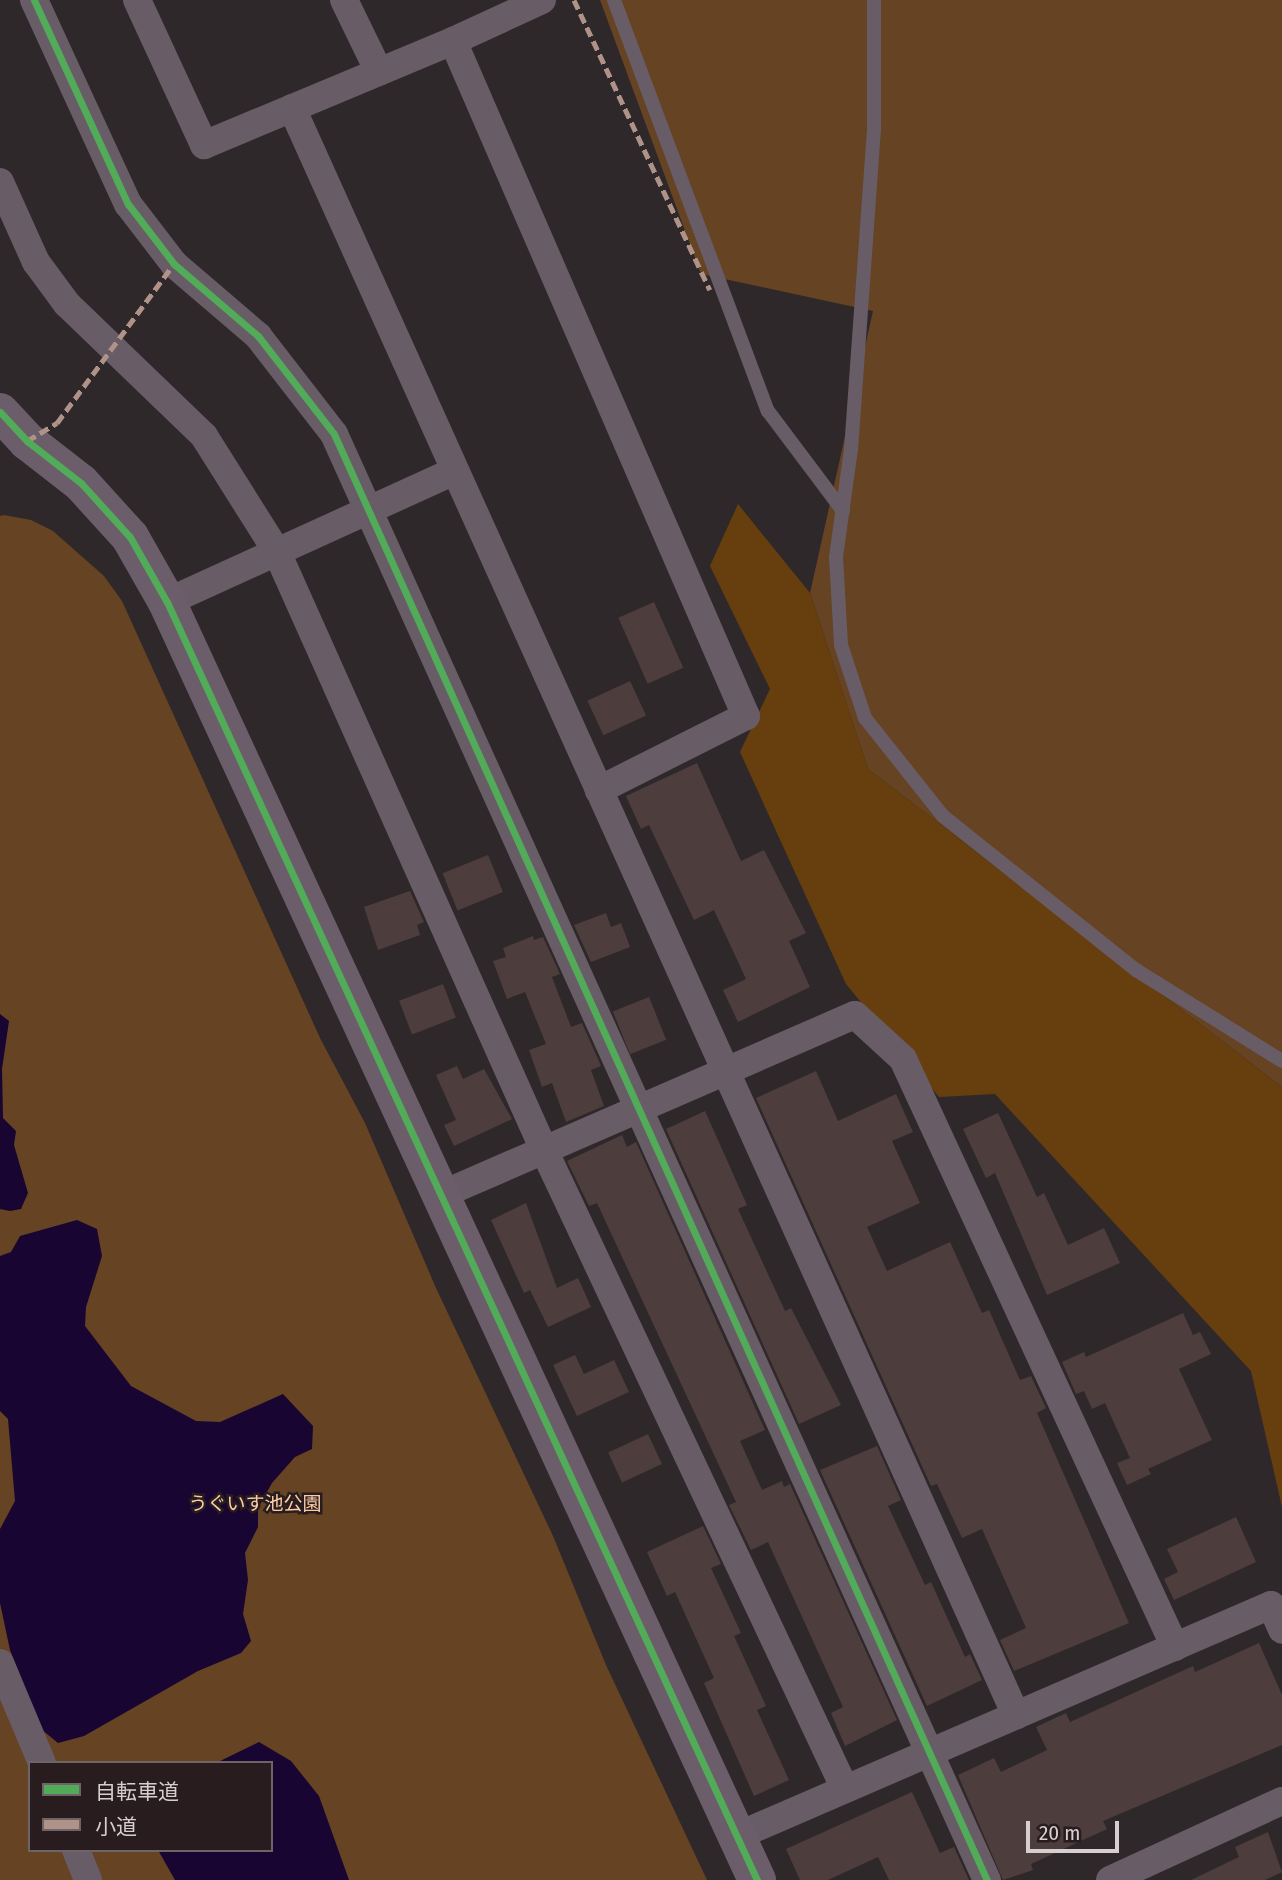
<!DOCTYPE html>
<html>
<head>
<meta charset="utf-8">
<style>
	body { margin:0 }
	#map { position:relative; width:1282px; height:1880px; overflow:hidden; background:#2f282a; font-family:"Fira Sans Condensed","Noto Sans JP",sans-serif }
	div>[style] { position:absolute }
	.green>* { inset:0; background:#654323 }
	.forest>* { inset:0; background:#673e0e }
	.water>* { inset:0; background:#180532 }
	.building>* { inset:0; background:#4d3d3c; transform-origin:0 0 }
	.lane>* { height:14px; margin:-7px; padding:0 7px; transform-origin:7px; border-radius:7px; background:#685c66 }
	.street>* { height:28px; margin:-14px; padding:0 14px; transform-origin:14px; border-radius:14px; background:#685c66 }
	.secondary>* { height:38px; margin:-19px; padding:0 19px; transform-origin:19px; border-radius:19px; background:#6b5e6a }
	.quiet>* { height:5px; margin-top:-2.5px; transform-origin:0; background:repeating-linear-gradient(90deg,#af9288 0 10px,transparent 0 15px) }
	.cycleway>* { height:7px; margin:-3.5px; padding:0 3.5px; transform-origin:3.5px; border-radius:3.5px; background:#51ab58 }
	span { translate:-50% -50%; white-space:nowrap; text-align:center; line-height:1.15; -webkit-text-stroke:5px #281c1f; paint-order:stroke }
	.park-label { font-size:19px; color:#facda6 }
	.legend { position:absolute; left:28px; top:1761px; width:245px; height:91px; box-sizing:border-box; background:#281c1f; border:2px solid #6e6366; margin:0; padding:9px 12px; list-style:none; font-size:21px; color:#d7ced1 }
	.legend li { display:flex; align-items:center; gap:14px; height:35px }
	.legend b { width:35px; border:2px solid #6e6366 }
	.scale { position:absolute; left:1026px; top:1821px; width:93px; height:32px; box-sizing:border-box; border:4px solid #d7ced1; border-top:0; padding-left:9px; font-size:21px; line-height:24px; white-space:nowrap; color:#d7ced1; -webkit-text-stroke:5px #281c1f; paint-order:stroke }
</style>
</head>
<body>
<div id="map">
	<div class="green">
		<i style="clip-path:polygon(600px 0,1282px 0,1282px 1087px,868px 769px,810px 593px,873px 311px,701px 274px)"></i>
		<i style="clip-path:polygon(evenodd,4px 515px,31px 520px,53px 531px,104px 576px,122px 601px,320px 1038px,365px 1123px,436px 1288px,553px 1536px,606px 1665px,707px 1880px,0 1880px,0 516px,4px 515px,30px 1763px,271px 1763px,271px 1850px,30px 1850px,30px 1763px)"></i>
	</div>
	<div class="forest">
		<i style="clip-path:polygon(738px 504px,810px 593px,868px 769px,1282px 1087px,1282px 1507px,1251px 1371px,995px 1094px,939px 1097px,846px 984px,740px 752px,770px 689px,710px 566px)"></i>
	</div>
	<div class="water">
		<i style="clip-path:polygon(0 1014px,9px 1021px,2px 1069px,3px 1118px,16px 1131px,14px 1145px,28px 1193px,21px 1209px,10px 1211px,0 1209px)"></i>
		<i style="clip-path:polygon(77px 1220px,97px 1229px,102px 1256px,86px 1307px,85px 1326px,131px 1386px,196px 1421px,220px 1422px,283px 1394px,313px 1426px,312px 1449px,295px 1457px,272px 1483px,258px 1508px,258px 1527px,245px 1553px,248px 1580px,243px 1614px,251px 1641px,241px 1653px,198px 1671px,84px 1736px,58px 1743px,41px 1729px,10px 1650px,0 1603px,0 1529px,15px 1501px,8px 1419px,0 1411px,0 1256px,11px 1252px,20px 1236px)"></i>
		<i style="clip-path:polygon(259px 1742px,291px 1761px,319px 1796px,349px 1880px,175px 1880px,158px 1850px,271px 1850px,271px 1763px,216px 1763px)"></i>
	</div>
	<div class="building">
		<i style="left:654px;top:602px;width:72px;height:39px;rotate:66deg"></i>
		<i style="left:630px;top:681px;width:38px;height:47px;rotate:65deg"></i>
		<i style="clip-path:polygon(697px 763px,741px 861px,764px 850px,806px 933px,789px 941px,810px 987px,738px 1022px,723px 990px,746px 979px,714px 910px,694px 920px,649px 825px,641px 829px,626px 796px)"></i>
		<i style="left:488px;top:855px;width:40px;height:49px;rotate:68deg"></i>
		<i style="clip-path:polygon(410px 891px,424px 922px,417px 925px,420px 935px,378px 950px,364px 907px)"></i>
		<i style="clip-path:polygon(606px 913px,611px 927px,621px 923px,630px 947px,591px 962px,574px 925px)"></i>
		<i style="clip-path:polygon(533px 936px,534px 940px,543px 937px,560px 974px,552px 977px,571px 1027px,582px 1023px,601px 1066px,591px 1070px,604px 1106px,566px 1122px,552px 1083px,542px 1087px,529px 1050px,546px 1044px,525px 992px,507px 999px,493px 961px,506px 957px,503px 948px)"></i>
		<i style="left:443px;top:984px;width:36px;height:47px;rotate:69deg"></i>
		<i style="left:649px;top:997px;width:46px;height:39px;rotate:68deg"></i>
		<i style="clip-path:polygon(457px 1066px,463px 1079px,484px 1069px,512px 1119px,454px 1146px,444px 1125px,456px 1120px,436px 1075px)"></i>
		<i style="clip-path:polygon(816px 1071px,838px 1121px,896px 1094px,913px 1132px,892px 1141px,920px 1203px,867px 1227px,887px 1271px,950px 1242px,982px 1313px,989px 1310px,1020px 1380px,1031px 1376px,1046px 1408px,1037px 1413px,1129px 1623px,1014px 1671px,1000px 1640px,1026px 1628px,982px 1529px,962px 1538px,937px 1484px,931px 1486px,756px 1098px)"></i>
		<i style="clip-path:polygon(705px 1111px,747px 1205px,738px 1209px,785px 1311px,791px 1308px,841px 1405px,799px 1424px,666px 1129px)"></i>
		<i style="clip-path:polygon(998px 1113px,1037px 1197px,1044px 1193px,1068px 1245px,1104px 1228px,1120px 1263px,1047px 1295px,995px 1173px,986px 1178px,963px 1129px)"></i>
		<i style="clip-path:polygon(622px 1135px,627px 1147px,636px 1142px,765px 1430px,740px 1441px,762px 1490px,782px 1481px,784px 1487px,790px 1484px,897px 1720px,845px 1746px,831px 1713px,843px 1707px,768px 1542px,751px 1550px,729px 1505px,736px 1502px,597px 1203px,589px 1206px,567px 1161px)"></i>
		<i style="clip-path:polygon(526px 1203px,557px 1288px,578px 1278px,591px 1307px,548px 1327px,530px 1290px,524px 1293px,491px 1220px)"></i>
		<i style="clip-path:polygon(1183px 1313px,1193px 1335px,1200px 1332px,1211px 1354px,1179px 1369px,1212px 1440px,1148px 1469px,1151px 1474px,1127px 1485px,1117px 1463px,1130px 1458px,1105px 1403px,1092px 1409px,1084px 1391px,1076px 1394px,1062px 1362px,1084px 1352px,1086px 1357px)"></i>
		<i style="clip-path:polygon(575px 1355px,584px 1374px,614px 1360px,629px 1392px,577px 1416px,553px 1365px)"></i>
		<i style="left:648px;top:1434px;width:33px;height:44px;rotate:65deg"></i>
		<i style="clip-path:polygon(877px 1446px,901px 1500px,888px 1506px,925px 1585px,931px 1582px,965px 1657px,970px 1654px,982px 1680px,927px 1706px,820px 1470px)"></i>
		<i style="clip-path:polygon(1236px 1517px,1256px 1562px,1174px 1600px,1164px 1579px,1178px 1572px,1167px 1549px)"></i>
		<i style="clip-path:polygon(703px 1526px,721px 1564px,711px 1568px,741px 1633px,734px 1636px,766px 1706px,757px 1710px,789px 1780px,754px 1796px,704px 1683px,714px 1678px,675px 1592px,667px 1596px,647px 1552px)"></i>
		<i style="clip-path:polygon(1259px 1643px,1282px 1695px,1282px 1745px,1103px 1821px,1107px 1829px,1031px 1864px,1033px 1870px,1003px 1880px,958px 1775px,994px 1758px,1001px 1772px,1047px 1750px,1036px 1727px,1066px 1713px,1070px 1722px,1193px 1666px,1195px 1672px)"></i>
		<i style="clip-path:polygon(912px 1792px,940px 1853px,954px 1847px,969px 1880px,889px 1880px,878px 1857px,828px 1880px,800px 1880px,786px 1849px)"></i>
		<i style="clip-path:polygon(1268px 1832px,1282px 1872px,1265px 1880px,1191px 1880px,1239px 1857px,1235px 1847px)"></i>
	</div>
	<div class="lane">
		<i style="left:614px;top:0;width:439px;rotate:69.5deg"></i>
		<i style="left:768px;top:411px;width:125px;rotate:53.1deg"></i>
		<i style="left:874px;top:0;width:129px;rotate:90deg"></i>
		<i style="left:874px;top:129px;width:321px;rotate:94.1deg"></i>
		<i style="left:851px;top:449px;width:109px;rotate:97.9deg"></i>
		<i style="left:836px;top:557px;width:88px;rotate:86.7deg"></i>
		<i style="left:841px;top:645px;width:77px;rotate:71.8deg"></i>
		<i style="left:865px;top:718px;width:125px;rotate:51.5deg"></i>
		<i style="left:943px;top:816px;width:247px;rotate:38.6deg"></i>
		<i style="left:1136px;top:970px;width:172px;rotate:31.9deg"></i>
	</div>
	<div class="street">
		<i style="left:34px;top:0;width:225px;rotate:65.3deg"></i>
		<i style="left:128px;top:204px;width:76px;rotate:52.5deg"></i>
		<i style="left:174px;top:264px;width:111px;rotate:40.6deg"></i>
		<i style="left:258px;top:336px;width:124px;rotate:52.2deg"></i>
		<i style="left:334px;top:434px;width:1587px;rotate:65.7deg"></i>
		<i style="left:137px;top:0;width:160px;rotate:65.2deg"></i>
		<i style="left:204px;top:145px;width:270px;rotate:-22.7deg"></i>
		<i style="left:344px;top:0;width:80px;rotate:64.1deg"></i>
		<i style="left:542px;top:0;width:98px;rotate:155.3deg"></i>
		<i style="left:453px;top:41px;width:736px;rotate:66.54deg"></i>
		<i style="left:746px;top:716px;width:165px;rotate:153.3deg"></i>
		<i style="left:292px;top:108px;width:1763px;rotate:65.75deg"></i>
		<i style="left:0;top:182px;width:88px;rotate:65.8deg"></i>
		<i style="left:36px;top:262px;width:52px;rotate:53.6deg"></i>
		<i style="left:67px;top:304px;width:190px;rotate:43.9deg"></i>
		<i style="left:204px;top:436px;width:137px;rotate:57.8deg"></i>
		<i style="left:277px;top:552px;width:655px;rotate:65.94deg"></i>
		<i style="left:544px;top:1150px;width:706px;rotate:64.78deg"></i>
		<i style="left:167px;top:602px;width:316px;rotate:-24.5deg"></i>
		<i style="left:443px;top:1194px;width:449px;rotate:-23.5deg"></i>
		<i style="left:855px;top:1015px;width:65px;rotate:42.5deg"></i>
		<i style="left:903px;top:1059px;width:648px;rotate:65.18deg"></i>
		<i style="left:0;top:1663px;width:108px;rotate:67.2deg"></i>
		<i style="left:737px;top:1836px;width:582px;rotate:-23.39deg"></i>
		<i style="left:1271px;top:1605px;width:27px;rotate:66deg"></i>
		<i style="left:76px;top:1850px;width:32px;rotate:68deg"></i>
		<i style="left:1110px;top:1880px;width:189px;rotate:-24.7deg"></i>
	</div>
	<div class="secondary">
		<i style="left:0;top:412px;width:40px;rotate:47deg"></i>
		<i style="left:27px;top:441px;width:68px;rotate:37.9deg"></i>
		<i style="left:81px;top:483px;width:73px;rotate:47.8deg"></i>
		<i style="left:130px;top:537px;width:75px;rotate:60.4deg"></i>
		<i style="left:167px;top:602px;width:1408px;rotate:65.22deg"></i>
	</div>
	<div class="quiet">
		<i style="left:574px;top:0;width:320px;rotate:64.9deg"></i>
		<i style="left:27px;top:441px;width:35px;rotate:-31deg"></i>
		<i style="left:57px;top:423px;width:197px;rotate:-53.7deg"></i>
	</div>
	<div class="cycleway">
		<i style="left:34px;top:0;width:225px;rotate:65.3deg"></i>
		<i style="left:128px;top:204px;width:76px;rotate:52.5deg"></i>
		<i style="left:174px;top:264px;width:111px;rotate:40.6deg"></i>
		<i style="left:258px;top:336px;width:124px;rotate:52.2deg"></i>
		<i style="left:334px;top:434px;width:1587px;rotate:65.7deg"></i>
		<i style="left:0;top:412px;width:40px;rotate:47deg"></i>
		<i style="left:27px;top:441px;width:68px;rotate:37.9deg"></i>
		<i style="left:81px;top:483px;width:73px;rotate:47.8deg"></i>
		<i style="left:130px;top:537px;width:75px;rotate:60.4deg"></i>
		<i style="left:167px;top:602px;width:1408px;rotate:65.22deg"></i>
	</div>
	<div class="park-label">
		<span style="left:255px;top:1504px">うぐいす池公園</span>
	</div>
	<ul class="legend">
	<li><b style="height:9px;background:#51ab58"></b>自転車道</li>
	<li><b style="height:9px;background:#af9288"></b>小道</li>
	</ul>
	<div class="scale">20 m</div>
</div>
</body>
</html>
